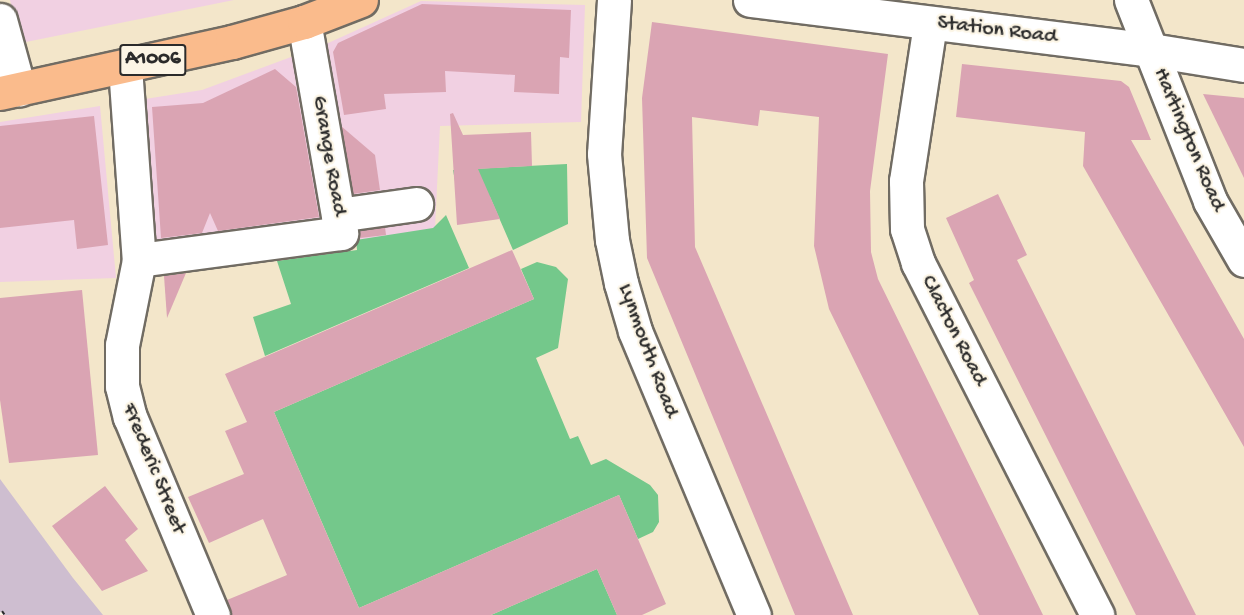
<!DOCTYPE html>
<html>
<head>
<meta charset="utf-8">
<style>
	body { margin:0 }
	#map { position:relative; width:1244px; height:615px; overflow:hidden; background:#f3e6ca; font-family:"Gochi Hand",sans-serif }
	div>[style] { position:absolute }
	.built>* { inset:0; background:#f1d0e2 }
	.industrial>* { inset:0; background:#cebed0 }
	.green>* { inset:0; background:#74c88b }
	.building>* { inset:0; background:#daa4b3; transform-origin:0 0 }
	.roads { filter:drop-shadow(2px 0 #716c63) drop-shadow(-2px 0 #716c63) drop-shadow(0 2px #716c63) drop-shadow(0 -2px #716c63) }
	.minor>* { height:33px; margin:-16.5px; padding:0 16.5px; transform-origin:16.5px; border-radius:16.5px; background:#fff }
	.major>* { height:33px; margin:-16.5px; padding:0 16.5px; transform-origin:16.5px; border-radius:16.5px; background:#fabb8c }
	.rail>* { height:7px; margin-top:-3.5px; transform-origin:0; background:repeating-linear-gradient(90deg,#fcf5e5 0 14px,#2b2b2b 0 28px); box-sizing:border-box; border-block:2px solid #2b2b2b }
	span { translate:-50% -50%; white-space:nowrap; text-align:center; line-height:1.15; -webkit-text-stroke:4.5px #fcf5e5; paint-order:stroke }
	.shield-label span { padding:2px 4px; background:#fcf5e5; border:2px solid; border-radius:4px; -webkit-text-stroke-width:0 }
	.shield-label { font-size:21px; color:#2b2b2b; font-weight:700 }
	.street-label { font-size:22px; color:#2b2b2b }
</style>
</head>
<body>
<div id="map">
	<div class="built">
		<i style="clip-path:polygon(10px 0,234px 0,21px 43px)"></i>
		<i style="clip-path:polygon(421px 1px,585px 5px,581px 122px,440px 126px,435px 228px,318px 252px,155px 277px,145px 99px,202px 90px,326px 44px)"></i>
		<i style="clip-path:polygon(100px 106px,116px 278px,0 282px,0 122px)"></i>
	</div>
	<div class="industrial">
		<i style="clip-path:polygon(0 479px,73px 578px,103px 615px,0 615px)"></i>
	</div>
	<div class="green">
		<i style="clip-path:polygon(567px 164px,568px 224px,513px 250px,490px 197px,460px 209px,453px 170px)"></i>
		<i style="clip-path:polygon(446px 215px,469px 268px,265px 356px,253px 317px,291px 304px,277px 261px,357px 250px,356px 240px,433px 228px)"></i>
		<i style="clip-path:polygon(537px 262px,556px 267px,568px 279px,558px 348px,536px 358px,570px 439px,578px 436px,591px 465px,606px 459px,650px 485px,658px 495px,659px 522px,653px 532px,638px 539px,619px 495px,359px 608px,274px 412px,534px 299px,521px 269px)"></i>
		<i style="clip-path:polygon(597px 569px,617px 615px,491px 615px)"></i>
	</div>
	<div class="building">
		<i style="clip-path:polygon(422px 4px,571px 10px,569px 58px,560px 57px,559px 94px,514px 92px,515px 75px,445px 71px,446px 92px,384px 94px,386px 109px,344px 115px,333px 52px,338px 43px)"></i>
		<i style="clip-path:polygon(652px 22px,888px 54px,870px 191px,871px 252px,878px 279px,1043px 615px,979px 615px,829px 309px,814px 246px,819px 117px,760px 110px,758px 126px,692px 117px,695px 247px,853px 615px,795px 615px,647px 258px,642px 98px)"></i>
		<i style="clip-path:polygon(962px 64px,1121px 81px,1129px 87px,1151px 140px,1131px 140px,1244px 339px,1244px 447px,1083px 166px,1085px 132px,956px 117px)"></i>
		<i style="clip-path:polygon(275px 69px,296px 87px,319px 217px,218px 231px,210px 213px,202px 233px,161px 238px,152px 107px,203px 103px)"></i>
		<i style="clip-path:polygon(1203px 94px,1244px 98px,1244px 178px)"></i>
		<i style="clip-path:polygon(453px 113px,463px 135px,531px 132px,532px 166px,478px 169px,500px 219px,457px 225px,450px 114px)"></i>
		<i style="clip-path:polygon(94px 116px,108px 245px,77px 249px,74px 220px,0 228px,0 126px)"></i>
		<i style="clip-path:polygon(341px 126px,375px 155px,380px 190px,353px 194px)"></i>
		<i style="clip-path:polygon(998px 194px,1027px 255px,1017px 260px,1196px 615px,1136px 615px,969px 283px,974px 280px,946px 218px)"></i>
		<i style="left:385px;top:227px;width:8px;height:26px;rotate:83deg"></i>
		<i style="clip-path:polygon(512px 250px,534px 299px,274px 412px,319px 516px,359px 608px,619px 495px,666px 604px,642px 615px,617px 615px,597px 569px,491px 615px,231px 615px,227px 600px,287px 575px,263px 519px,209px 543px,188px 497px,244px 474px,225px 431px,247px 422px,225px 374px)"></i>
		<i style="clip-path:polygon(186px 273px,167px 318px,164px 276px)"></i>
		<i style="clip-path:polygon(82px 290px,98px 455px,9px 463px,0 400px,0 298px)"></i>
		<i style="clip-path:polygon(105px 486px,138px 529px,125px 540px,148px 571px,102px 591px,52px 526px)"></i>
	</div>
	<div class="roads">
		<div class="minor">
			<i style="left:614px;top:0;width:154px;rotate:93.7deg"></i>
			<i style="left:604px;top:154px;width:86px;rotate:84.7deg"></i>
			<i style="left:612px;top:240px;width:44px;rotate:78.2deg"></i>
			<i style="left:621px;top:283px;width:50px;rotate:73.7deg"></i>
			<i style="left:635px;top:331px;width:308px;rotate:67.3deg"></i>
			<i style="left:750px;top:0;width:404px;rotate:7.1deg"></i>
			<i style="left:1151px;top:50px;width:94px;rotate:9.2deg"></i>
			<i style="left:1131px;top:0;width:216px;rotate:68.5deg"></i>
			<i style="left:1210px;top:201px;width:68px;rotate:60deg"></i>
			<i style="left:0;top:20px;width:72px;rotate:74.6deg"></i>
			<i style="left:930px;top:24px;width:159px;rotate:98.7deg"></i>
			<i style="left:906px;top:181px;width:48px;rotate:88.8deg"></i>
			<i style="left:907px;top:229px;width:36px;rotate:72deg"></i>
			<i style="left:918px;top:263px;width:395px;rotate:63deg"></i>
			<i style="left:125px;top:67px;width:194px;rotate:85.9deg"></i>
			<i style="left:139px;top:260px;width:87px;rotate:101.3deg"></i>
			<i style="left:122px;top:345px;width:41px;rotate:90deg"></i>
			<i style="left:122px;top:386px;width:32px;rotate:76deg"></i>
			<i style="left:130px;top:417px;width:215px;rotate:67.3deg"></i>
			<i style="left:338px;top:215px;width:79px;rotate:-8deg"></i>
			<i style="left:139px;top:260px;width:204px;rotate:-7.6deg"></i>
			<i style="left:341px;top:233px;width:214px;rotate:-99.9deg"></i>
		</div>
		<div class="major">
			<i style="left:0;top:93px;width:238px;rotate:-12.4deg"></i>
			<i style="left:232px;top:42px;width:75px;rotate:-15.5deg"></i>
			<i style="left:304px;top:22px;width:61px;rotate:-21.1deg"></i>
		</div>
	</div>
	<div class="rail">
		<i style="left:0;top:612px;width:4px;rotate:56deg"></i>
	</div>
	<div class="shield-label">
		<span style="left:153px;top:60px">A1006</span>
	</div>
	<div class="street-label">
		<span style="left:997px;top:31px;rotate:7deg">Station Road</span>
		<span style="left:1188px;top:140px;rotate:67deg">Hartington Road</span>
		<span style="left:328px;top:156px;rotate:80deg">Grange Road</span>
		<span style="left:953px;top:331px;rotate:63deg">Clacton Road</span>
		<span style="left:647px;top:351px;rotate:70deg">Lynmouth Road</span>
		<span style="left:153px;top:469px;rotate:68deg">Frederic Street</span>
	</div>
</div>
</body>
</html>
